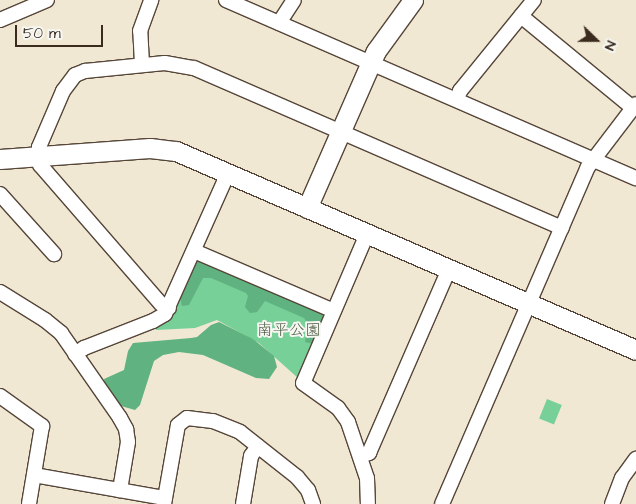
<!DOCTYPE html>
<html>
<head>
<meta charset="utf-8">
<style>
	body { margin:0 }
	#map { position:relative; width:636px; height:504px; overflow:hidden; background:#f1e8d3; font-family:"Architects Daughter","Klee One",sans-serif }
	div>[style] { position:absolute }
	.green>* { inset:0; background:#76d097; transform-origin:0 0 }
	.forest>* { inset:0; background:#60b280 }
	.roads { filter:drop-shadow(1px 0 #564639) drop-shadow(-1px 0 #564639) drop-shadow(0 1px #564639) drop-shadow(0 -1px #564639) }
	.street>* { height:14px; margin:-7px; padding:0 7px; transform-origin:7px; border-radius:7px; background:#fff }
	.secondary>* { height:19px; margin:-9.5px; padding:0 9.5px; transform-origin:9.5px; border-radius:9.5px; background:#fff }
	span { translate:-50% -50%; white-space:nowrap; text-align:center; line-height:1.15; -webkit-text-stroke:4px #f6f6f2; paint-order:stroke }
	.park-label { font-size:16px; color:#4d5c42 }
	.north { position:absolute; left:571px; top:15px; width:50px; height:50px; -webkit-text-stroke:4px #f6f6f2; paint-order:stroke; rotate:112deg; font-size:14px; font-weight:700; line-height:20px; text-align:center; color:#3b2a1e }
	.north::after { content:''; display:block; margin:auto; width:18px; height:22px; background:#3b2a1e; clip-path:polygon(50% 0,100% 100%,50% 72%,0 100%) }
	.scale { position:absolute; left:15px; top:25px; width:88px; height:22px; box-sizing:border-box; border:2px solid #3b2a1e; border-top:0; padding-left:6px; font-size:15px; line-height:18px; white-space:nowrap; color:#3b2a1e; -webkit-text-stroke:4px #f6f6f2; paint-order:stroke }
</style>
</head>
<body>
<div id="map">
	<div class="green">
		<i style="clip-path:polygon(195px 262px,325px 318px,299px 379px,259px 343px,217px 320px,195px 328px,156px 330px,155px 326px)"></i>
		<i style="left:547px;top:399px;width:16px;height:21px;rotate:22deg"></i>
	</div>
	<div class="forest">
		<i style="clip-path:polygon(201px 260px,323px 312px,325px 318px,313px 344px,305px 342px,308px 324px,304px 318px,265px 301px,257px 312px,250px 313px,245px 307px,248px 296px,246px 293px,211px 278px,203px 278px,189px 305px,182px 306px,180px 297px,195px 262px)"></i>
		<i style="clip-path:polygon(219px 322px,253px 339px,274px 356px,277px 367px,269px 379px,256px 378px,203px 355px,179px 352px,163px 355px,154px 361px,140px 405px,135px 410px,121px 406px,105px 385px,104px 379px,124px 370px,128px 351px,133px 343px,191px 338px,197px 337px,211px 325px)"></i>
	</div>
	<div class="roads">
		<div class="street">
			<i style="left:226px;top:0;width:447px;rotate:23.5deg"></i>
			<i style="left:521px;top:16px;width:145px;rotate:39.4deg"></i>
			<i style="left:0;top:20px;width:51px;rotate:-23.1deg"></i>
			<i style="left:279px;top:23px;width:27px;rotate:-57deg"></i>
			<i style="left:142px;top:64px;width:33px;rotate:-93deg"></i>
			<i style="left:140px;top:31px;width:33px;rotate:-70deg"></i>
			<i style="left:457px;top:99px;width:9px;rotate:-69deg"></i>
			<i style="left:460px;top:91px;width:117px;rotate:-50.9deg"></i>
			<i style="left:0;top:194px;width:81px;rotate:48deg"></i>
			<i style="left:367px;top:234px;width:162px;rotate:113.2deg"></i>
			<i style="left:303px;top:383px;width:43px;rotate:35.5deg"></i>
			<i style="left:338px;top:408px;width:17px;rotate:54deg"></i>
			<i style="left:348px;top:422px;width:59px;rotate:71.3deg"></i>
			<i style="left:367px;top:478px;width:26px;rotate:88deg"></i>
			<i style="left:194px;top:251px;width:152px;rotate:23.2deg"></i>
			<i style="left:0;top:292px;width:53px;rotate:31.9deg"></i>
			<i style="left:45px;top:320px;width:21px;rotate:39deg"></i>
			<i style="left:61px;top:333px;width:103px;rotate:55.2deg"></i>
			<i style="left:120px;top:418px;width:13px;rotate:61deg"></i>
			<i style="left:126px;top:429px;width:13px;rotate:81deg"></i>
			<i style="left:128px;top:442px;width:49px;rotate:99.5deg"></i>
			<i style="left:169px;top:308px;width:9px;rotate:-153deg"></i>
			<i style="left:161px;top:304px;width:184px;rotate:-131deg"></i>
			<i style="left:40px;top:165px;width:18px;rotate:-93deg"></i>
			<i style="left:39px;top:147px;width:61px;rotate:-66.8deg"></i>
			<i style="left:63px;top:91px;width:20px;rotate:-53deg"></i>
			<i style="left:75px;top:75px;width:11px;rotate:-22deg"></i>
			<i style="left:85px;top:71px;width:80px;rotate:-5.7deg"></i>
			<i style="left:165px;top:63px;width:29px;rotate:10deg"></i>
			<i style="left:194px;top:68px;width:401px;rotate:23.5deg"></i>
			<i style="left:75px;top:354px;width:11px;rotate:-34deg"></i>
			<i style="left:84px;top:348px;width:74px;rotate:-21.4deg"></i>
			<i style="left:153px;top:321px;width:14px;rotate:-30deg"></i>
			<i style="left:165px;top:314px;width:154px;rotate:-65.9deg"></i>
			<i style="left:0;top:396px;width:52px;rotate:35.5deg"></i>
			<i style="left:42px;top:426px;width:79px;rotate:99.5deg"></i>
			<i style="left:361px;top:456px;width:9px;rotate:-21deg"></i>
			<i style="left:369px;top:453px;width:201px;rotate:-66.5deg"></i>
			<i style="left:34px;top:475px;width:133px;rotate:10deg"></i>
			<i style="left:164px;top:504px;width:80px;rotate:-80deg"></i>
			<i style="left:178px;top:425px;width:11px;rotate:-38deg"></i>
			<i style="left:187px;top:418px;width:26px;rotate:7deg"></i>
			<i style="left:213px;top:421px;width:29px;rotate:22deg"></i>
			<i style="left:240px;top:432px;width:73px;rotate:38.3deg"></i>
			<i style="left:297px;top:477px;width:17px;rotate:50deg"></i>
			<i style="left:308px;top:490px;width:15px;rotate:70deg"></i>
			<i style="left:243px;top:504px;width:49px;rotate:-80.5deg"></i>
			<i style="left:251px;top:456px;width:12px;rotate:-55deg"></i>
			<i style="left:442px;top:504px;width:367px;rotate:-66.6deg"></i>
			<i style="left:588px;top:167px;width:79px;rotate:-52.7deg"></i>
			<i style="left:612px;top:504px;width:28px;rotate:-69deg"></i>
			<i style="left:622px;top:478px;width:24px;rotate:-54deg"></i>
		</div>
		<div class="secondary">
			<i style="left:0;top:159px;width:150px;rotate:-4.2deg"></i>
			<i style="left:150px;top:148px;width:26px;rotate:7deg"></i>
			<i style="left:176px;top:151px;width:501px;rotate:23.39deg"></i>
			<i style="left:307px;top:208px;width:171px;rotate:-66.3deg"></i>
			<i style="left:376px;top:51px;width:63px;rotate:-54deg"></i>
		</div>
	</div>
	<div class="park-label">
		<span style="left:289px;top:330px">南平公園</span>
	</div>
	<div class="north">N</div>
	<div class="scale">50 m</div>
</div>
</body>
</html>
